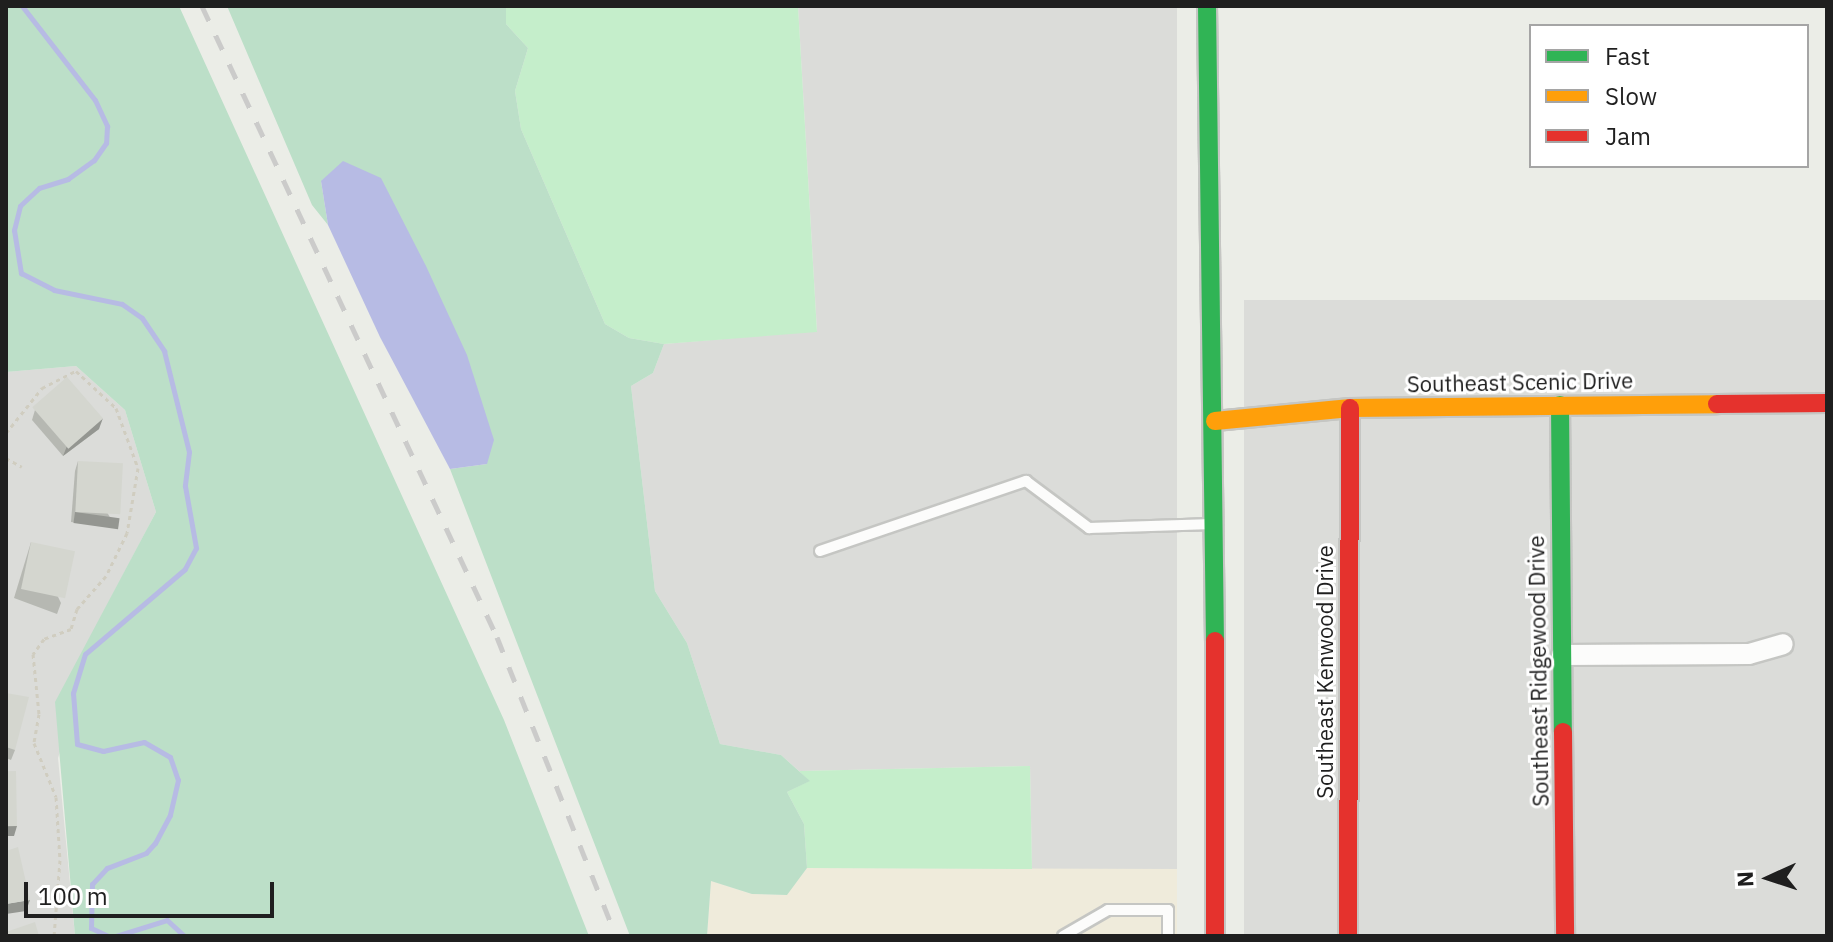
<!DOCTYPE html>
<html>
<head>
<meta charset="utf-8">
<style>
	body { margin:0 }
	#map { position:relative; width:1833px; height:942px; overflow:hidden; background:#ebede7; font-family:"IBM Plex Sans",sans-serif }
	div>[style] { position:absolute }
	.residential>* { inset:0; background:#dbdcd9; transform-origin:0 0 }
	.commercial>* { inset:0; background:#efebdb }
	.grass>* { inset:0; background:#c5eecb }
	.forest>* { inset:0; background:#bcdfc8 }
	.water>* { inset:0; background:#b7bbe4 }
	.stream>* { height:5px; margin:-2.5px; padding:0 2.5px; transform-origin:2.5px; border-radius:2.5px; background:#b7bbe4 }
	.path>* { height:3px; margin-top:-1.5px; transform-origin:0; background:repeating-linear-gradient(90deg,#d0cdc0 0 4px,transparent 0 8px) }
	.roads { filter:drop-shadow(2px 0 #c5c6c3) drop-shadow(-2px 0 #c5c6c3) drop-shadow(0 2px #c5c6c3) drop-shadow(0 -2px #c5c6c3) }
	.lane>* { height:10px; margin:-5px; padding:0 5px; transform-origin:5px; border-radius:5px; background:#fcfcfb }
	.street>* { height:20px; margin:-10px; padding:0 10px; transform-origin:10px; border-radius:10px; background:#fcfcfb }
	.fast>* { height:18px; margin:-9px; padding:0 9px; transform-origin:9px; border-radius:9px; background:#30b455 }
	.slow>* { height:18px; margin:-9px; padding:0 9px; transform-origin:9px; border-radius:9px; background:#ff9f0a }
	.jam>* { height:18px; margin:-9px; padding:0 9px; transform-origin:9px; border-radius:9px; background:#e5322d }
	.rail>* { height:5px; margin-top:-2.5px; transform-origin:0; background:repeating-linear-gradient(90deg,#cbcbca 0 16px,transparent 0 32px) }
	.wall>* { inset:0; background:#b6b8b2 }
	.shaded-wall>* { inset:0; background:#949691; transform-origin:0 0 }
	.building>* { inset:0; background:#d4d6cf; transform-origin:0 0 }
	span { translate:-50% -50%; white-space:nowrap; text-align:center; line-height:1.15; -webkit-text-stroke:6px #fff; paint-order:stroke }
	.street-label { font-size:22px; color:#1f1f1f }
	.frame { position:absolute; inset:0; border:8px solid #1f1f1f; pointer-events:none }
	.legend { position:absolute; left:1529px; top:24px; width:280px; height:144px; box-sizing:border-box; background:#fff; border:2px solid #a5a5a5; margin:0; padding:10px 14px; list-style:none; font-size:24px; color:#1f1f1f }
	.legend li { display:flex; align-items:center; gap:16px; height:40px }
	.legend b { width:40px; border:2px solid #a5a5a5 }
	.north { position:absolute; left:1729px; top:838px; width:80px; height:80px; -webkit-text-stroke:6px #fff; paint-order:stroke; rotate:267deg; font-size:22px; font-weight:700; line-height:32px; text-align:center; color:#1f1f1f }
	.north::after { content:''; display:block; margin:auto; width:28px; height:36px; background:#1f1f1f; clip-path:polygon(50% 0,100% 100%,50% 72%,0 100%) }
	.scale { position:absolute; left:24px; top:882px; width:250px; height:36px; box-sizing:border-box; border:4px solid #1f1f1f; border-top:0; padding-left:10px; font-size:24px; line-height:28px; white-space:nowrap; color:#1f1f1f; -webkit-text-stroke:6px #fff; paint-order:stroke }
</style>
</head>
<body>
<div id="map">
	<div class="residential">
		<i style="clip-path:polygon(798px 6px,1177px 6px,1177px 869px,1032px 869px,1030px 766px,799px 771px,781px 755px,720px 744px,687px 643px,655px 591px,631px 386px,653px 373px,664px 344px,817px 331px)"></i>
		<i style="left:1827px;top:300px;width:636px;height:583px;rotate:90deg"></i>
		<i style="clip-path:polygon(76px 366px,125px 410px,156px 512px,102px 615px,58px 758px,75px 936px,6px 936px,6px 372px)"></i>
	</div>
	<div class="commercial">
		<i style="clip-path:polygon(807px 868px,1177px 869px,1177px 936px,707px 936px,711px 881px,752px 894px,786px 895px)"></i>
	</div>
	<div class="grass">
		<i style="clip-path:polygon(506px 6px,798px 6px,817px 332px,664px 344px,629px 338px,605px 324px,521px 129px,515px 91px,528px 48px,506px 24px)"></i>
		<i style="clip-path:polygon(1030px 766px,1032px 869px,807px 868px,804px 824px,787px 792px,809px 781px,799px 771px)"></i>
	</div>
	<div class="forest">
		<i style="clip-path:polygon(6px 6px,179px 6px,504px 720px,589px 936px,75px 936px,55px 702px,156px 512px,125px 410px,76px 366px,6px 372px)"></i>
		<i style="clip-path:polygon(227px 6px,506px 6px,506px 24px,528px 48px,515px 91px,521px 129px,605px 324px,629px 338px,664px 344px,653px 373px,631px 386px,655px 591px,687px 643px,720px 744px,781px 755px,810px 781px,787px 792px,804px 824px,807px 868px,787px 895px,752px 894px,711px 881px,707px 936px,630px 936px,450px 469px,487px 464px,321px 181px,328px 225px,312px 205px)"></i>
	</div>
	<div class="water">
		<i style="clip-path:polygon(343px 161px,381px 178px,426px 266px,467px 355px,494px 440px,487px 464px,450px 469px,380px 337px,328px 225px,321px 181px)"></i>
	</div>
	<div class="stream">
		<i style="left:22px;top:6px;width:119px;rotate:52.2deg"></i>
		<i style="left:95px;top:100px;width:29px;rotate:65deg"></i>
		<i style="left:107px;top:126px;width:17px;rotate:93deg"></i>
		<i style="left:106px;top:143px;width:21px;rotate:125deg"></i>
		<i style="left:94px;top:160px;width:32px;rotate:144deg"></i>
		<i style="left:68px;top:179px;width:30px;rotate:163deg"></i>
		<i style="left:39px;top:188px;width:26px;rotate:137deg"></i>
		<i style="left:20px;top:206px;width:25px;rotate:104deg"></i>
		<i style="left:14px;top:230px;width:44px;rotate:80.8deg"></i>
		<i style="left:21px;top:273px;width:37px;rotate:27deg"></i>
		<i style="left:54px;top:290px;width:69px;rotate:11.6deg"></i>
		<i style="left:122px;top:304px;width:24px;rotate:35deg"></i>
		<i style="left:142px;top:318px;width:40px;rotate:56deg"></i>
		<i style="left:164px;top:351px;width:104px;rotate:76.1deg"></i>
		<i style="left:189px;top:452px;width:34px;rotate:97deg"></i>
		<i style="left:185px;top:486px;width:63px;rotate:79.9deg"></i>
		<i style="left:196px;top:548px;width:24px;rotate:118deg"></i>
		<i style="left:185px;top:569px;width:131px;rotate:139.6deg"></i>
		<i style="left:85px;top:654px;width:41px;rotate:107.1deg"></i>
		<i style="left:73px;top:693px;width:51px;rotate:85.5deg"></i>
		<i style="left:77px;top:744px;width:27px;rotate:15deg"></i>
		<i style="left:103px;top:751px;width:42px;rotate:-12.4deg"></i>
		<i style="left:144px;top:742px;width:30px;rotate:30deg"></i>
		<i style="left:170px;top:757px;width:24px;rotate:71deg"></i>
		<i style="left:178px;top:780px;width:36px;rotate:103deg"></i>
		<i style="left:170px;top:815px;width:32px;rotate:118deg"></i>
		<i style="left:155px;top:843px;width:13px;rotate:132deg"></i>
		<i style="left:146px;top:853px;width:42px;rotate:159deg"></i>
		<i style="left:107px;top:868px;width:22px;rotate:133deg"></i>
		<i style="left:92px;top:884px;width:44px;rotate:91.3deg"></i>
		<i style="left:91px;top:928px;width:19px;rotate:25deg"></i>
		<i style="left:116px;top:936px;width:53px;rotate:-17.4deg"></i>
		<i style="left:167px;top:920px;width:23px;rotate:43deg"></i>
	</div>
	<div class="path">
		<i style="left:6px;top:433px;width:58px;rotate:-51.3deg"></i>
		<i style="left:42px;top:388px;width:38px;rotate:-27deg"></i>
		<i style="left:76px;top:371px;width:54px;rotate:42.8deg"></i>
		<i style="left:116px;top:408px;width:64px;rotate:69.9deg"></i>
		<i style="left:138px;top:468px;width:66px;rotate:99.6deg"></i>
		<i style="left:127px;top:533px;width:48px;rotate:116deg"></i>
		<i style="left:106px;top:576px;width:44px;rotate:131.3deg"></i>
		<i style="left:77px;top:609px;width:21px;rotate:107deg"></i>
		<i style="left:71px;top:629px;width:29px;rotate:160deg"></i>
		<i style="left:44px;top:639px;width:19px;rotate:126deg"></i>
		<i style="left:33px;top:654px;width:60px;rotate:84.3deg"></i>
		<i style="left:39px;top:714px;width:29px;rotate:100deg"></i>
		<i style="left:34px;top:743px;width:58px;rotate:67.8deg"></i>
		<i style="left:56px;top:797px;width:63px;rotate:86.4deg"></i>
		<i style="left:60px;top:860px;width:76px;rotate:94.5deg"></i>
		<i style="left:6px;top:458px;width:18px;rotate:29deg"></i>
	</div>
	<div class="roads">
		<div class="lane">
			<i style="left:820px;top:551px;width:218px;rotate:-18.8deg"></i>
			<i style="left:1026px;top:481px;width:79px;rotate:36.7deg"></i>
			<i style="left:1089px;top:528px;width:124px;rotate:-1.8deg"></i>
			<i style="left:1063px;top:936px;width:52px;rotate:-30deg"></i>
			<i style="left:1108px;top:910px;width:60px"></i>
			<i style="left:1168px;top:910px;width:26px;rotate:90deg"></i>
		</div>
		<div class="street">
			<i style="left:1562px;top:655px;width:187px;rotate:-0.3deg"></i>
			<i style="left:1749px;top:654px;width:35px;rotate:-16deg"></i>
		</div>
		<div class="fast">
			<i style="left:1207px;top:6px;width:635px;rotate:89.28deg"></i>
			<i style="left:1560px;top:405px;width:327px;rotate:89.5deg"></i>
		</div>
		<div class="slow">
			<i style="left:1215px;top:421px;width:136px;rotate:-5.5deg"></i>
			<i style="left:1350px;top:408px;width:367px;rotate:-0.6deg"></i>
		</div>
		<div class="jam">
			<i style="left:1717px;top:404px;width:110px;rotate:-0.5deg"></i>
			<i style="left:1215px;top:641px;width:295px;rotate:90deg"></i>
			<i style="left:1563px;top:732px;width:204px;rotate:89.4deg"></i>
			<i style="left:1348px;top:936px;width:528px;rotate:-89.78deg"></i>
		</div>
	</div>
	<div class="rail">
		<i style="left:202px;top:6px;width:697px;rotate:64.94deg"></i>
		<i style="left:497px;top:637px;width:322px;rotate:68.3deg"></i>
	</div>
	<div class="wall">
		<i style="clip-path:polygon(35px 410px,99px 429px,63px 456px,32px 420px)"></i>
		<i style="clip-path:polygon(78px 461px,116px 528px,71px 522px,75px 471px)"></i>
		<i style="clip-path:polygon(31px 542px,61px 603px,57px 614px,14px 598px)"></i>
		<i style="clip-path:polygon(6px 693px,15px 750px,11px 760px,6px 758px)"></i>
	</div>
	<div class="shaded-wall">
		<i style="clip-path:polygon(103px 418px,99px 429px,63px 456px,67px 446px)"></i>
		<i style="left:75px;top:512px;width:45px;height:11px;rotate:8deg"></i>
		<i style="clip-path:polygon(6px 825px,17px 826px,14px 836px,6px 836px)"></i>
		<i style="clip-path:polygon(30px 900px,26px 911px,6px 914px,6px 904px)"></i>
	</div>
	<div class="building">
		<i style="left:67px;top:377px;width:55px;height:46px;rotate:49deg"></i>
		<i style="left:78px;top:461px;width:45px;height:51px;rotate:3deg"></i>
		<i style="left:31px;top:542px;width:45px;height:48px;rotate:12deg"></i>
		<i style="clip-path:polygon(6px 693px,29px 697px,15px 750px,6px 747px)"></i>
		<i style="left:16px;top:771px;width:55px;height:10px;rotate:89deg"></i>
		<i style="clip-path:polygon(18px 847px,30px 900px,6px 904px,6px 851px)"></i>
		<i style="clip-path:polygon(35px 922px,39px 936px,6px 936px,6px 932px)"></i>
	</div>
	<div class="street-label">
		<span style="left:1520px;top:382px;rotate:-1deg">Southeast Scenic Drive</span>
		<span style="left:1538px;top:671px;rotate:-91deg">Southeast Ridgewood Drive</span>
		<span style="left:1325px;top:672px;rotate:-90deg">Southeast Kenwood Drive</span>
	</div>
	<div class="frame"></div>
	<ul class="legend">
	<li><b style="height:10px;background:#30b455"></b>Fast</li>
	<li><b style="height:10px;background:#ff9f0a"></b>Slow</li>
	<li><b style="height:10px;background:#e5322d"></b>Jam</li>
	</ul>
	<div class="north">N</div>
	<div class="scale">100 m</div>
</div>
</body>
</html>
